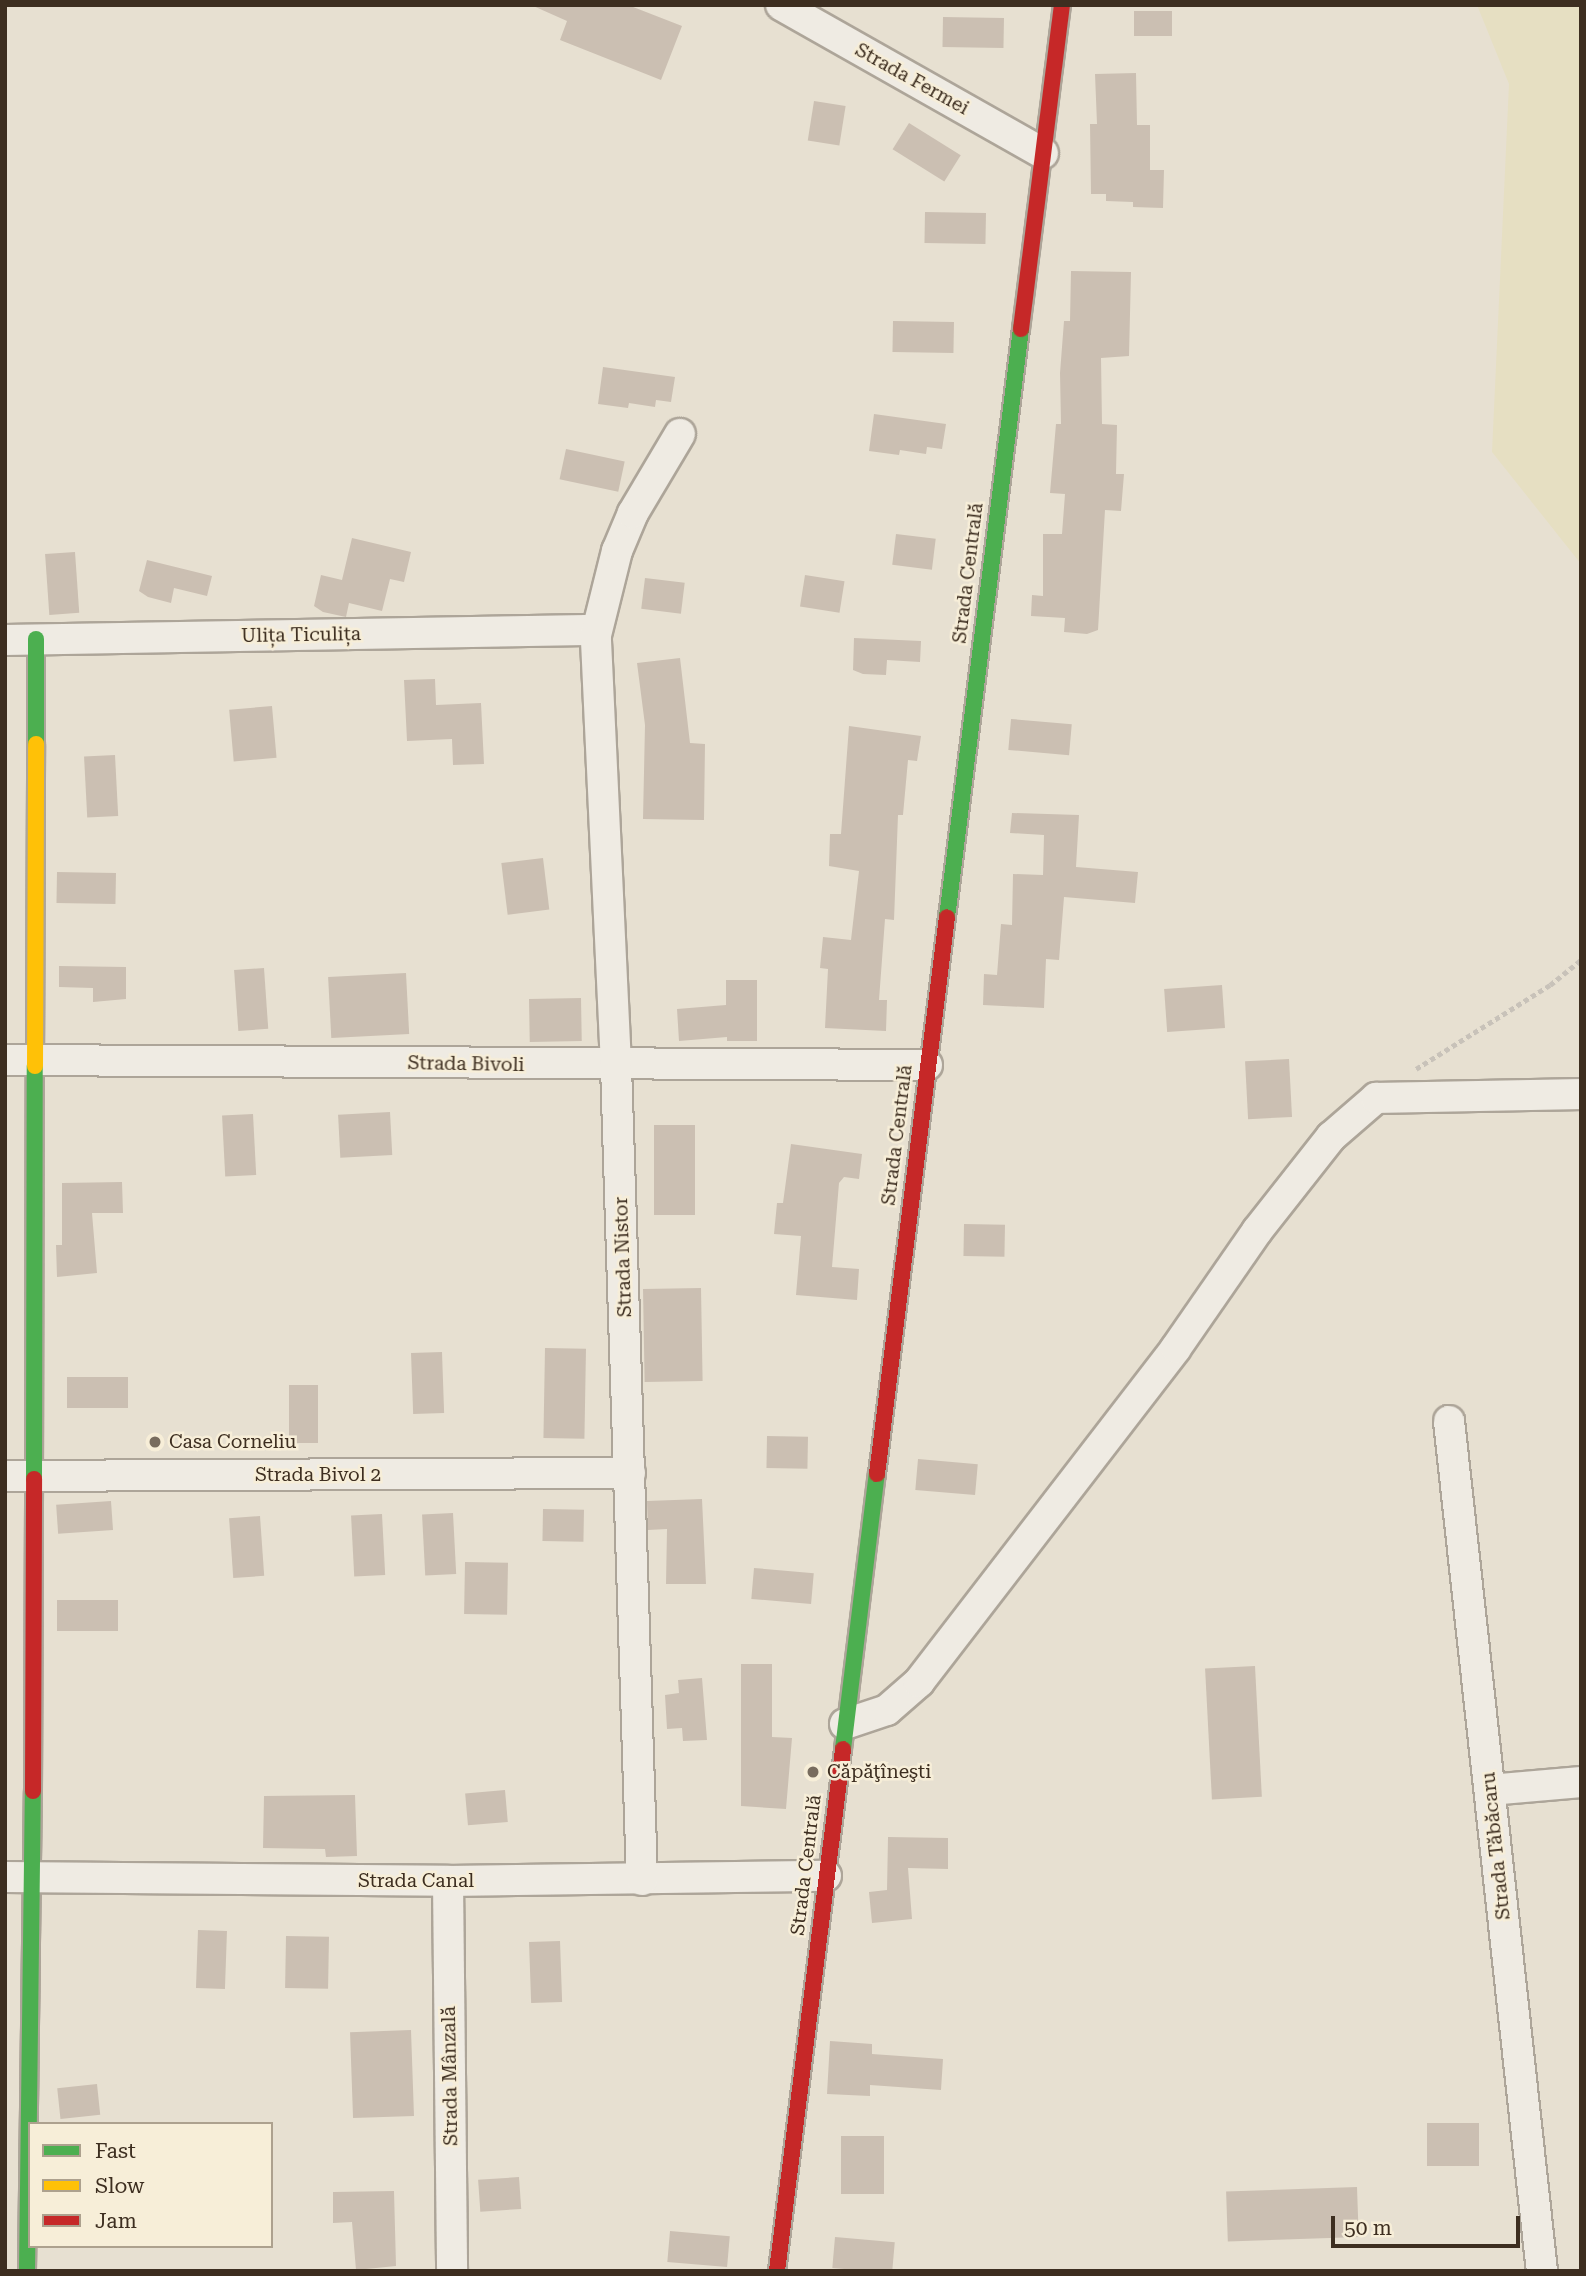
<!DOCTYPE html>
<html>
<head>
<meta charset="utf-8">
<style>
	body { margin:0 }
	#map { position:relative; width:1586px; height:2276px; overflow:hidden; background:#e7e0d1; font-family:"Roboto Serif",serif }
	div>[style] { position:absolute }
	.farmland>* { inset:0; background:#e6dfc2 }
	.building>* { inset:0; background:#cbbfb2; transform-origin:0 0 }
	.path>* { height:4.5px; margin-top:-2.25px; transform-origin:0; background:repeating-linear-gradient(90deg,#c8c2b9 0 5px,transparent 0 8.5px) }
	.roads { filter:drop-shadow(2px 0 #ada599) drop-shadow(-2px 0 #ada599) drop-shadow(0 2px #ada599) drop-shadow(0 -2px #ada599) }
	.street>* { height:30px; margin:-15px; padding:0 15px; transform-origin:15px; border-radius:15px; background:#efebe3 }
	.fast>* { height:16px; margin:-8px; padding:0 8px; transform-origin:8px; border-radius:8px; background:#4caf50 }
	.slow>* { height:16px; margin:-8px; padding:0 8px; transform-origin:8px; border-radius:8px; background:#ffc107 }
	.jam>* { height:16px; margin:-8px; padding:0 8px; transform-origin:8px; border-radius:8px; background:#c62828 }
	.dots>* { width:19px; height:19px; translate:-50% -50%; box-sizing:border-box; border:4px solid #f7eed8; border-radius:50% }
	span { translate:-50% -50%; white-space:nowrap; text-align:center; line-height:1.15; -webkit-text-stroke:5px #f7eed8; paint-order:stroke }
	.street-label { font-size:19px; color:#3d2e20 }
	.poi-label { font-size:19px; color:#3d2e20 }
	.left { translate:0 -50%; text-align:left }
	.frame { position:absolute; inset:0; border:7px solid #3d2e20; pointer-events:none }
	.legend { position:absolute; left:28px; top:2122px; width:245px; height:126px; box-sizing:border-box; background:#f7eed8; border:2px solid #ada18e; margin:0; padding:9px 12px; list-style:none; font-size:21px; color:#3d2e20 }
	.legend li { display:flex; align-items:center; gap:14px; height:35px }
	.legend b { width:35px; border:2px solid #ada18e }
	.scale { position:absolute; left:1331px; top:2216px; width:189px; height:32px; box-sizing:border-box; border:4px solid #3d2e20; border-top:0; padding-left:9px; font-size:21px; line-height:24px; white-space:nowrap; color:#3d2e20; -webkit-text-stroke:5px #f7eed8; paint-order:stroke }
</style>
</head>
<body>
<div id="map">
	<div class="farmland">
		<i style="clip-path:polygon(1477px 5px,1581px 5px,1581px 564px,1492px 452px,1509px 84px)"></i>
	</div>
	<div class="building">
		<i style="clip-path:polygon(531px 5px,628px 5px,682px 26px,661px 80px,560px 40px,567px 21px)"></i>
		<i style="left:1134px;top:11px;width:38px;height:25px"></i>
		<i style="left:943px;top:17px;width:61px;height:30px;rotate:1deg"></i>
		<i style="clip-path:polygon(1136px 73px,1137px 125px,1150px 125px,1150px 170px,1164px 170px,1163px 208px,1133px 207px,1133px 202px,1106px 201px,1106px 194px,1091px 194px,1090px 124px,1097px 124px,1095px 74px)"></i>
		<i style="left:814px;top:101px;width:32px;height:40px;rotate:9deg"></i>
		<i style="left:909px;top:123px;width:61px;height:31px;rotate:32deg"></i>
		<i style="left:925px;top:212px;width:61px;height:31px;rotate:1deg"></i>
		<i style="clip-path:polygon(1071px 271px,1131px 272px,1129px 356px,1101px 358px,1102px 424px,1117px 425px,1116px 474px,1124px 474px,1121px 511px,1105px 510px,1098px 630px,1087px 634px,1064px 632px,1065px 618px,1031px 616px,1032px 595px,1043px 596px,1043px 534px,1062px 534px,1065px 494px,1050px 493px,1056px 424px,1061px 424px,1060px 373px,1064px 321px,1070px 321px)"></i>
		<i style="left:893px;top:321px;width:61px;height:31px;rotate:1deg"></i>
		<i style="clip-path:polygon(603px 367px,675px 377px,671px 402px,656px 400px,655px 407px,629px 403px,628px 408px,598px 404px)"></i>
		<i style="clip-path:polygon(874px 414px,946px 424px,942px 449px,927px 447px,926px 454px,900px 450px,899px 455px,869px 451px)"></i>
		<i style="left:566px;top:449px;width:60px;height:31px;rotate:12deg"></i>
		<i style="left:896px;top:534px;width:40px;height:31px;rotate:7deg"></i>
		<i style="clip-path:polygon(352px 538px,411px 552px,404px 582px,390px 579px,382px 611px,349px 603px,346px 617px,323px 612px,314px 606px,321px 575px,342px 580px)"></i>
		<i style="left:75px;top:552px;width:61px;height:30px;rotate:86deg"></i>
		<i style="clip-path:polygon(147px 560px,212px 576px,207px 596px,174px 588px,171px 603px,148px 597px,139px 591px)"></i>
		<i style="left:805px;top:575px;width:40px;height:32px;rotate:9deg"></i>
		<i style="left:645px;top:578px;width:40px;height:31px;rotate:7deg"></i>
		<i style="clip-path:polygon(854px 638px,921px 641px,920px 662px,887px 660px,886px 675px,863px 674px,853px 670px)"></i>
		<i style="clip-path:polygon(680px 658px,690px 743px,705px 744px,704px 820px,643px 819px,645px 725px,637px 663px)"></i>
		<i style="clip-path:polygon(435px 679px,436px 705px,481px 703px,484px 764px,453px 765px,452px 739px,407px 741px,404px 680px)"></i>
		<i style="left:272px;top:706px;width:52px;height:43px;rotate:85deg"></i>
		<i style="left:1011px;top:719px;width:61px;height:31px;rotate:5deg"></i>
		<i style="clip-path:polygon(849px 726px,921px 736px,917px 761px,908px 760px,903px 815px,898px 815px,894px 920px,885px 919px,879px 1000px,887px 1000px,886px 1031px,825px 1028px,828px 969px,820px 968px,823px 937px,851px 940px,859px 871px,829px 866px,830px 834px,841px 834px)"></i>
		<i style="left:115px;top:755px;width:61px;height:31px;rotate:87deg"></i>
		<i style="clip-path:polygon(1012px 813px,1079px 815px,1076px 867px,1138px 872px,1135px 903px,1064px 897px,1059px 960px,1046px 959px,1044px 1008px,983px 1005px,984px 974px,997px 975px,1001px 924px,1012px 925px,1013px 874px,1043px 875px,1044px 835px,1010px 833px)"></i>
		<i style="left:543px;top:858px;width:52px;height:42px;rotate:83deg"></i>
		<i style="left:57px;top:872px;width:59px;height:31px;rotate:1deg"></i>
		<i style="clip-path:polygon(59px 966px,126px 967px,126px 999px,93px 1002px,93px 988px,59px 987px)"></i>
		<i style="left:264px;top:968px;width:61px;height:30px;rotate:86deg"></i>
		<i style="left:406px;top:973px;width:61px;height:78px;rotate:87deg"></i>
		<i style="clip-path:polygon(726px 980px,757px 980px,757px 1041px,727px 1041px,727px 1037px,679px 1041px,677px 1009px,726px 1005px)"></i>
		<i style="left:1222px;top:985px;width:43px;height:58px;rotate:86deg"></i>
		<i style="left:581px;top:998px;width:43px;height:52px;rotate:89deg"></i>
		<i style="left:1289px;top:1059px;width:58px;height:44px;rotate:87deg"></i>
		<i style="left:390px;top:1112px;width:43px;height:52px;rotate:87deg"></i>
		<i style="left:253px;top:1114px;width:61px;height:31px;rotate:87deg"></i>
		<i style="left:654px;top:1125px;width:41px;height:90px"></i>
		<i style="clip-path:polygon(791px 1144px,862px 1154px,859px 1179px,844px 1177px,839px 1183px,832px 1267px,859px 1269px,857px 1300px,796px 1295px,801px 1236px,774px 1234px,777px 1203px,783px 1203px)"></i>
		<i style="clip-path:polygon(122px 1182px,123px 1213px,92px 1213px,97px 1273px,57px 1277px,56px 1245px,62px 1245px,62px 1183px)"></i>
		<i style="left:964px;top:1224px;width:41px;height:32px;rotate:1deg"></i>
		<i style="left:701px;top:1288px;width:93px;height:58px;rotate:89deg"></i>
		<i style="left:545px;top:1348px;width:41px;height:90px;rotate:1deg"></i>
		<i style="left:442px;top:1352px;width:61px;height:31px;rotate:88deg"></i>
		<i style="left:67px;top:1377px;width:61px;height:31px"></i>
		<i style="left:289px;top:1385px;width:29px;height:58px"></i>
		<i style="left:767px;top:1436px;width:41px;height:32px;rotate:1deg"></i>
		<i style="left:918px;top:1459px;width:60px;height:31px;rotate:5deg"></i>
		<i style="clip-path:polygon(702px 1499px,706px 1584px,666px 1584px,667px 1529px,648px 1530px,647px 1501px)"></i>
		<i style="left:111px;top:1501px;width:29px;height:55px;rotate:86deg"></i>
		<i style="left:543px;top:1509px;width:41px;height:32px;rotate:1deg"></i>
		<i style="left:453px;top:1513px;width:61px;height:31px;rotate:87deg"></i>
		<i style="left:382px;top:1514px;width:61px;height:31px;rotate:87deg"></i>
		<i style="left:260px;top:1516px;width:60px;height:31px;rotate:86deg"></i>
		<i style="left:465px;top:1562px;width:43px;height:52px;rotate:1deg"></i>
		<i style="left:754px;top:1568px;width:60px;height:31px;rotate:5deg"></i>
		<i style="left:118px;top:1600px;width:31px;height:61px;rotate:90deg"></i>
		<i style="clip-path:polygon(741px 1664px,772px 1664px,772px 1737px,792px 1738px,786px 1809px,741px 1806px)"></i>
		<i style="left:1255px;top:1666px;width:131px;height:50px;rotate:87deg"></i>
		<i style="clip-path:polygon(702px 1678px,707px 1740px,683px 1741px,682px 1728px,667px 1729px,665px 1695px,679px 1693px,678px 1680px)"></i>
		<i style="left:505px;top:1790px;width:32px;height:40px;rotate:85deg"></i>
		<i style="clip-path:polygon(355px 1795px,357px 1856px,326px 1857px,325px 1849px,263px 1848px,264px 1796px)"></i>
		<i style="clip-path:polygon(888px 1837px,948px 1838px,948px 1869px,908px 1868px,912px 1919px,872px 1923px,869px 1892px,887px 1890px)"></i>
		<i style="left:198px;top:1930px;width:29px;height:58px;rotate:2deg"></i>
		<i style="left:286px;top:1936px;width:43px;height:52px;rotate:1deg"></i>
		<i style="left:560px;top:1941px;width:61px;height:31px;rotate:88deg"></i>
		<i style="left:411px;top:2030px;width:86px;height:61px;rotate:88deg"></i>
		<i style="clip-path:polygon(830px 2041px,872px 2044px,872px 2054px,943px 2059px,941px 2090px,870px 2085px,870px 2096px,827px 2094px)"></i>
		<i style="left:97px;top:2084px;width:31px;height:40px;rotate:84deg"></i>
		<i style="left:1427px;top:2123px;width:52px;height:43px"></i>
		<i style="left:841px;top:2136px;width:43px;height:58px"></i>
		<i style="left:519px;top:2177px;width:32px;height:41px;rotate:86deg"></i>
		<i style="left:1357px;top:2187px;width:50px;height:131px;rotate:88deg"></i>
		<i style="clip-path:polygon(394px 2191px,396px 2266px,356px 2270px,352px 2222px,333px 2223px,333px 2192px)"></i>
		<i style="left:670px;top:2231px;width:60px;height:31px;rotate:5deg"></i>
		<i style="left:835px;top:2237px;width:60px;height:31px;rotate:5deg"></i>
	</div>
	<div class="path">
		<i style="left:1416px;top:1069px;width:158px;rotate:-32.1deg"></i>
		<i style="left:1550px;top:985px;width:40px;rotate:-39deg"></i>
	</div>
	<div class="roads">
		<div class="street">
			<i style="left:781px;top:5px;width:301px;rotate:29.5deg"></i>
			<i style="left:5px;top:640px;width:582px;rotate:-0.98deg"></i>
			<i style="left:587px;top:630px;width:10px;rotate:29deg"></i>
			<i style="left:5px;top:1060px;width:922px;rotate:0.31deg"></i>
			<i style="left:1449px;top:1421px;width:855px;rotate:83.76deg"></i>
			<i style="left:5px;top:1476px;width:625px;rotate:-0.28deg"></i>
			<i style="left:845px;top:1724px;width:44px;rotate:-18.4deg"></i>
			<i style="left:887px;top:1710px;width:43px;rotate:-41.2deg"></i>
			<i style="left:919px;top:1682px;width:421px;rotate:-52.4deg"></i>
			<i style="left:1176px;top:1348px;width:142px;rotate:-55.3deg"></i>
			<i style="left:1257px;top:1231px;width:120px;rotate:-51.8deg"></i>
			<i style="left:1331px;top:1137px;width:60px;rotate:-40.9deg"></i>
			<i style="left:1376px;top:1098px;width:205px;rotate:-1.1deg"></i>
			<i style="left:1490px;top:1790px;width:91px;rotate:-5deg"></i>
			<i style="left:5px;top:1877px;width:443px;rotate:0.5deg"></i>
			<i style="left:448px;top:1881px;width:378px;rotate:-0.8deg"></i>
			<i style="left:642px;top:1880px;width:815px;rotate:-91.83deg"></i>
			<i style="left:616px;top:1065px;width:430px;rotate:-92.7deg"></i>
			<i style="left:596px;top:635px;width:87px;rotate:-76deg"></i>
			<i style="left:617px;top:551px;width:41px;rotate:-67.2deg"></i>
			<i style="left:633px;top:513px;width:92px;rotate:-59.3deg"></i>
			<i style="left:448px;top:1881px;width:390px;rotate:89.4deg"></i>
		</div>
		<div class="fast">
			<i style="left:36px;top:744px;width:105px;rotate:-90deg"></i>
			<i style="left:947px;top:917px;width:593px;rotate:-82.83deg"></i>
			<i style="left:34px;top:1479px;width:413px;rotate:-89.9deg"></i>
			<i style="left:843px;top:1749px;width:277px;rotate:-83deg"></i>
			<i style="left:27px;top:2271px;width:480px;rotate:-89.3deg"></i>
		</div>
		<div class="slow">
			<i style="left:35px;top:1066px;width:322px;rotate:-89.8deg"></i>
		</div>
		<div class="jam">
			<i style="left:1021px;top:329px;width:327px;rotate:-82.8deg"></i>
			<i style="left:877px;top:1474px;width:561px;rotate:-82.84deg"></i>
			<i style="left:33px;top:1791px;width:312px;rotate:-89.8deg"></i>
			<i style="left:777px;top:2271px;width:526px;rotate:-82.79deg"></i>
		</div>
	</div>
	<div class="dots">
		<i style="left:155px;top:1442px;background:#786c5e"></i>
		<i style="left:813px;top:1772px;background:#786c5e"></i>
	</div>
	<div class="street-label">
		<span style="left:912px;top:79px;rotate:29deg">Strada Fermei</span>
		<span style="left:968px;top:573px;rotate:-83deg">Strada Centrală</span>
		<span style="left:301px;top:635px;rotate:-1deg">Ulița Ticulița</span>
		<span style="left:466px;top:1064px;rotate:1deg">Strada Bivoli</span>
		<span style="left:897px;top:1135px;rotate:-83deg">Strada Centrală</span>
		<span style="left:623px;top:1257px;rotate:-92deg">Strada Nistor</span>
		<span style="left:318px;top:1475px">Strada Bivol 2</span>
		<span style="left:1496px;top:1846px;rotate:-96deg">Strada Tăbăcaru</span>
		<span style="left:806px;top:1865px;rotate:-83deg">Strada Centrală</span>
		<span style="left:416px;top:1881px">Strada Canal</span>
		<span style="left:450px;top:2076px;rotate:-91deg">Strada Mânzală</span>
	</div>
	<div class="poi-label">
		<span class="left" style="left:169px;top:1442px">Casa Corneliu</span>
		<span class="left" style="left:827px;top:1772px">Căpăţîneşti</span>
	</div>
	<div class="frame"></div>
	<ul class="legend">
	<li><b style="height:9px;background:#4caf50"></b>Fast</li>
	<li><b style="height:9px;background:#ffc107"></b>Slow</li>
	<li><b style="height:9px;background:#c62828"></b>Jam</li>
	</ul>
	<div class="scale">50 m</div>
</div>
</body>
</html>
